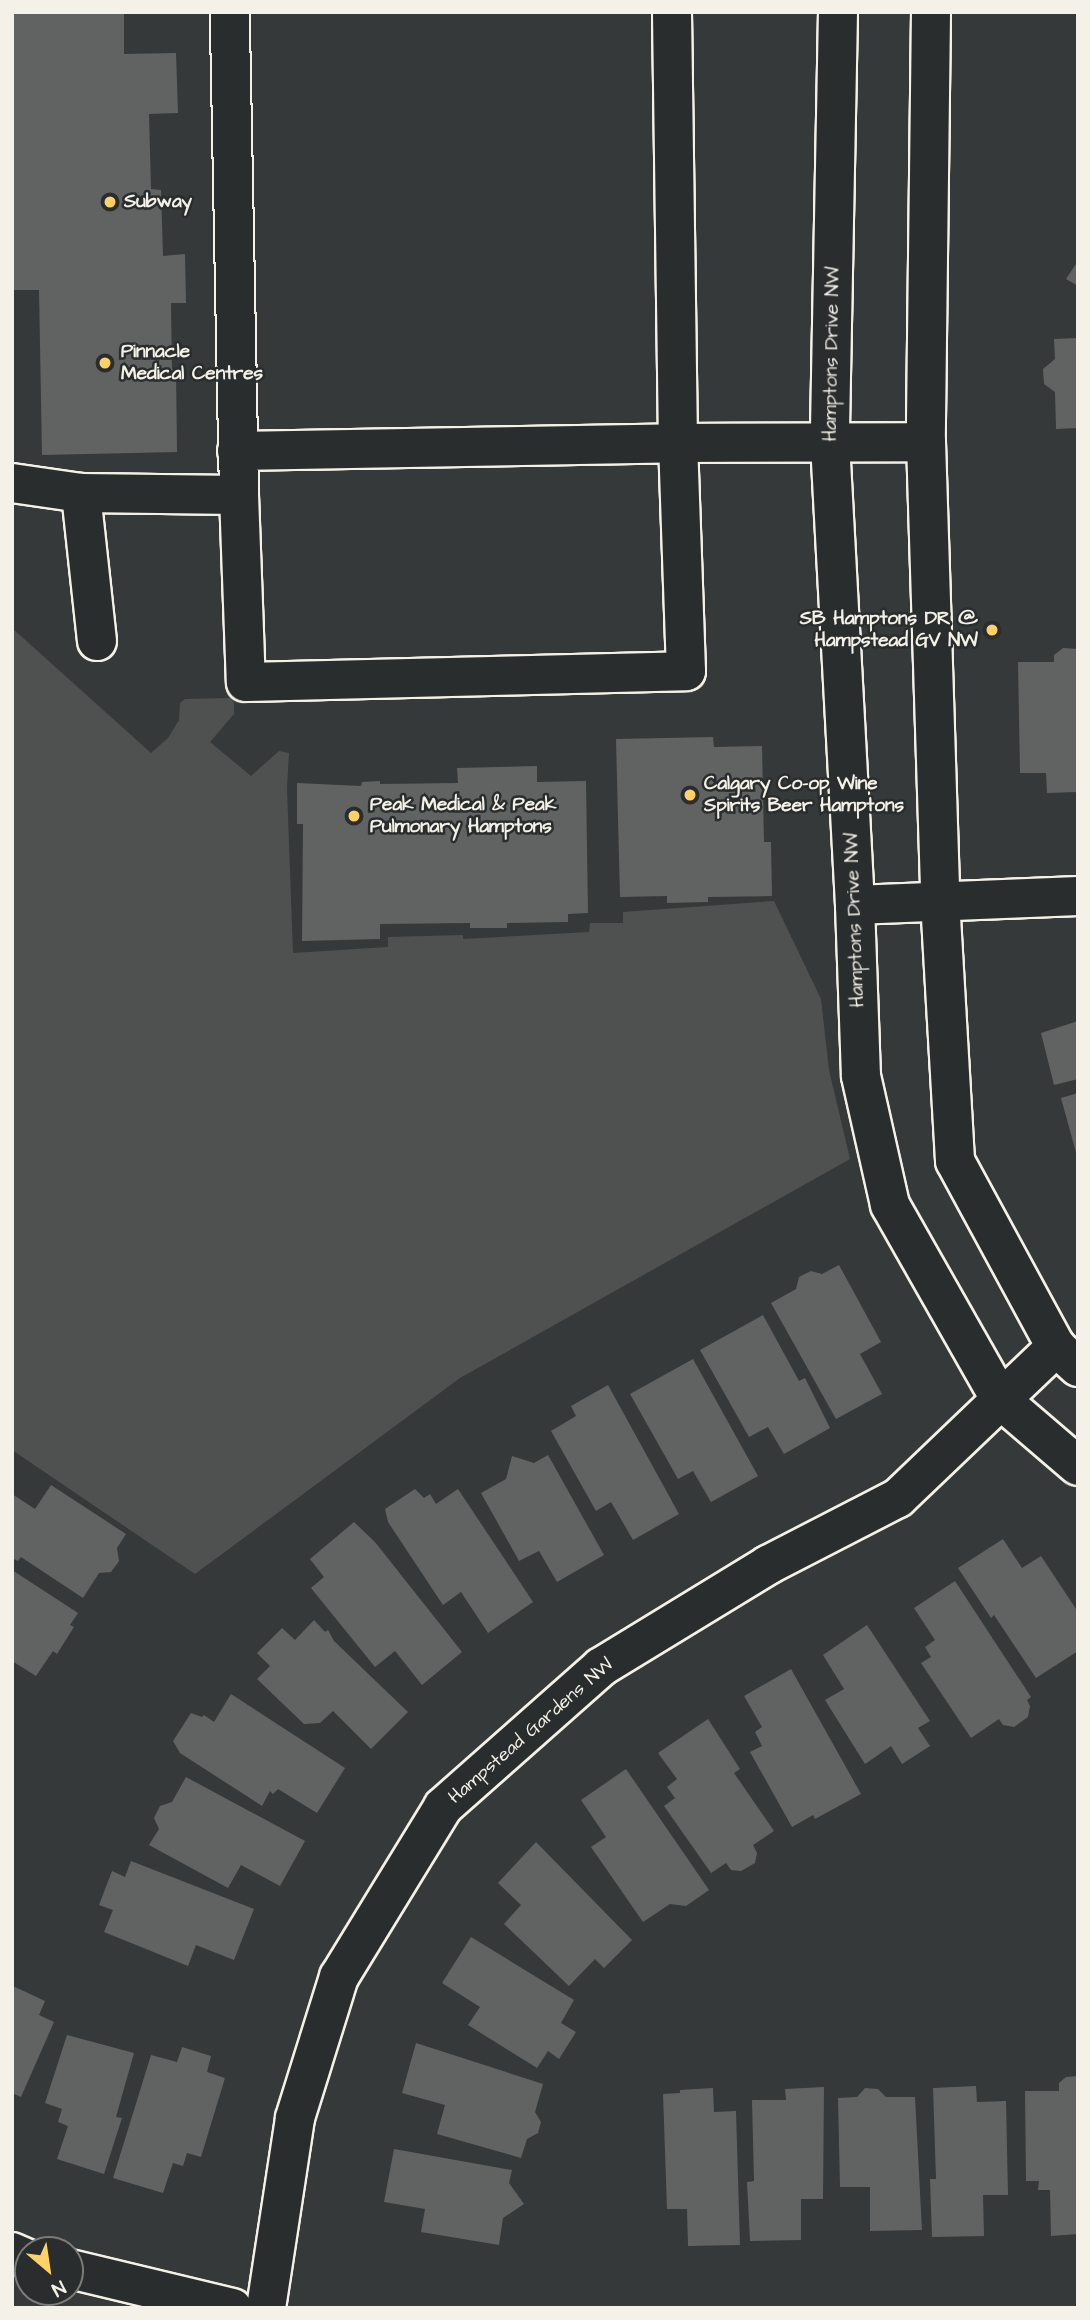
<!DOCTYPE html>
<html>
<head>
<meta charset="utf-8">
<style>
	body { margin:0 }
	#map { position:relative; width:1090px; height:2320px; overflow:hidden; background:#363939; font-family:"Architects Daughter",sans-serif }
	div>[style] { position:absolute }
	.green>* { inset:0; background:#4e514f }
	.building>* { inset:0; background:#616362 }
	.roads { filter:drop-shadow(2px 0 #f4f1e8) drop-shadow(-2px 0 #f4f1e8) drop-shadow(0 2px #f4f1e8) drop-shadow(0 -2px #f4f1e8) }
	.minor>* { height:38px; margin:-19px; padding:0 19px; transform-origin:19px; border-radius:19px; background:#2a2d2e }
	.dots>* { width:19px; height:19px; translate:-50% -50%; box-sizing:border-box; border:4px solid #2a2d2e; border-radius:50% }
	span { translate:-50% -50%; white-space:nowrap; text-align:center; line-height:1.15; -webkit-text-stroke:5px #2a2d2e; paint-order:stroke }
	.poi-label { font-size:19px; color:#f4f1e8; font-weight:700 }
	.left { translate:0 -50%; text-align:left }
	.right { translate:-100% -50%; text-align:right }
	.street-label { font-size:19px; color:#f4f1e8 }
	.frame { position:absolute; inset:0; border:14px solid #f4f1e8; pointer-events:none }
	.north { position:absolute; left:14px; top:2236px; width:70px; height:70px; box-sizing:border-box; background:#2a2d2e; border:2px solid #7b7b78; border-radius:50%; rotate:151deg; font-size:19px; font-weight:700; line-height:28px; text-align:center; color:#f4f1e8 }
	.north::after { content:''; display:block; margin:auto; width:24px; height:32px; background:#ffd166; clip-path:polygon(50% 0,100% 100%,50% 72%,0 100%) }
</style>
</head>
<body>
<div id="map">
	<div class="green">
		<i style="clip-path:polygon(12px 628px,151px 753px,168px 738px,179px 720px,180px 703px,185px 699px,230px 698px,234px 703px,234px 714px,210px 742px,251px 776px,279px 751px,289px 753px,287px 788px,293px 953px,388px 947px,388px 937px,463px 935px,463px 939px,589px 932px,590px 923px,623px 923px,623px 912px,774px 901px,821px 999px,829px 1070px,850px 1159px,460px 1378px,195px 1574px,12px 1450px)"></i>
	</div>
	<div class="building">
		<i style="clip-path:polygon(12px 12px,124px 12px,124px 54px,176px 53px,178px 113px,149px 114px,151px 189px,161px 190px,163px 256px,185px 254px,186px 303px,171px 303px,172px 369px,176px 369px,177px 452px,42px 455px,39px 290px,12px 290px)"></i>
		<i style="clip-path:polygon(1078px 261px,1078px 286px,1066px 279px)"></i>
		<i style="clip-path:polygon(1078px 338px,1078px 428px,1056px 429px,1055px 392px,1044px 384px,1043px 369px,1055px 359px,1054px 339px)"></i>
		<i style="clip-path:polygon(1063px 648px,1078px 649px,1078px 792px,1047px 793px,1046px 773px,1020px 773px,1018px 662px,1054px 662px,1054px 655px)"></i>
		<i style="clip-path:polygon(713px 737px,714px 747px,762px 746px,764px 842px,771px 842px,772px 896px,708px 897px,708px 902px,667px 903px,667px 896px,620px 897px,616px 739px)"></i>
		<i style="clip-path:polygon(537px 766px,537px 782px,586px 781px,588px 913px,568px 914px,568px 922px,507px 923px,507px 928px,470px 928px,470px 923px,380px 924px,380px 939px,302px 941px,303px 824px,297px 824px,297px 783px,361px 786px,362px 782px,380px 781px,380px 784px,458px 783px,457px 768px)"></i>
		<i style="clip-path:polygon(1078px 1021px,1078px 1079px,1054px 1085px,1041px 1033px)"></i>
		<i style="clip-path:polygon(1078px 1093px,1078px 1156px,1077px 1156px,1061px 1098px)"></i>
		<i style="clip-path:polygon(839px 1265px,881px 1342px,860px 1354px,882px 1394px,836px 1419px,771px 1303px,796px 1289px,799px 1277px,811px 1271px,822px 1274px)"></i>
		<i style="clip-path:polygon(763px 1315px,799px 1381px,805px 1378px,830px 1428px,784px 1454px,768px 1427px,749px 1437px,700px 1350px)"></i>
		<i style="clip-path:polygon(693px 1359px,758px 1476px,711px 1502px,693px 1471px,678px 1479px,630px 1394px)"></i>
		<i style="clip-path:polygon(608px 1385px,679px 1514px,633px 1540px,611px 1502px,596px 1511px,551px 1431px,576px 1416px,571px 1406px)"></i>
		<i style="clip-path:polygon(548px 1455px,604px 1555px,557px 1582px,539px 1551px,519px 1561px,481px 1493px,506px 1479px,512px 1456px,534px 1463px)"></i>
		<i style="clip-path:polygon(51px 1485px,126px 1534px,117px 1548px,119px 1561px,111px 1572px,99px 1573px,83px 1598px,21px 1557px,18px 1561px,12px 1558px,12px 1494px,35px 1509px)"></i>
		<i style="clip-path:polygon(415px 1489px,424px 1498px,430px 1494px,436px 1504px,458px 1489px,533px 1602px,488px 1633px,461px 1592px,443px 1605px,388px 1522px,385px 1509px)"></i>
		<i style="clip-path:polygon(354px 1522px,375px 1542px,462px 1652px,422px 1685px,395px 1651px,375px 1667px,311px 1588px,324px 1577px,310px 1559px)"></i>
		<i style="clip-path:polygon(1003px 1539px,1022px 1568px,1041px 1556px,1078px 1612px,1078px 1651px,1036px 1678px,994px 1615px,991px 1618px,958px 1568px)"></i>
		<i style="clip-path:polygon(12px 1570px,78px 1613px,70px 1625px,74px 1627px,57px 1654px,53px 1651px,36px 1676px,12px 1661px)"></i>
		<i style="clip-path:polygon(955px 1581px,1031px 1697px,1027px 1700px,1030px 1706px,1028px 1717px,1014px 1727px,1003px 1725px,999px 1719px,971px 1738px,921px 1663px,931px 1657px,925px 1647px,935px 1640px,914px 1608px)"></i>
		<i style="clip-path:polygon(314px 1620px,325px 1632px,328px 1630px,334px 1641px,408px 1712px,371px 1749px,333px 1711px,320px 1723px,304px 1724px,257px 1679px,270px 1666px,257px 1653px,282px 1628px,295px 1640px)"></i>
		<i style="clip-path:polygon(867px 1625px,930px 1721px,918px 1728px,930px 1746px,902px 1764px,891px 1746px,865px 1764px,825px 1700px,844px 1689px,823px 1655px)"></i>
		<i style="clip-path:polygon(791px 1669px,861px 1794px,815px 1819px,813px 1815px,792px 1827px,750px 1752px,762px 1746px,755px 1732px,762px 1727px,744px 1696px)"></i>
		<i style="clip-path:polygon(231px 1694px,345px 1768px,317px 1813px,278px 1789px,273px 1794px,270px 1791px,262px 1806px,180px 1753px,173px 1741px,191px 1713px,202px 1717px,204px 1715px,214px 1722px)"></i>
		<i style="clip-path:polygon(708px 1719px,740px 1769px,734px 1773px,774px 1831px,753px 1845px,757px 1853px,755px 1863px,741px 1871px,731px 1870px,726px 1863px,711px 1873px,664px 1806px,675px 1798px,667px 1787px,677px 1779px,658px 1753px)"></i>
		<i style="clip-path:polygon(626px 1769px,709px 1890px,686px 1906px,670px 1904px,643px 1922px,591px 1847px,606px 1837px,581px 1800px)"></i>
		<i style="clip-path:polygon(186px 1777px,305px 1841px,280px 1886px,241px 1865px,228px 1888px,149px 1845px,159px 1829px,154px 1818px,160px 1806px,172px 1802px)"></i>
		<i style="clip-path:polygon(536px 1842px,632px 1940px,604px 1968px,595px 1959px,569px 1986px,504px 1924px,521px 1905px,498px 1883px)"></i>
		<i style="clip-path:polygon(131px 1861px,254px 1909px,234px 1960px,196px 1945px,188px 1966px,104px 1932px,113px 1910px,99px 1905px,112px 1871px,125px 1877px)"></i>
		<i style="clip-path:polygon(471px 1937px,574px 2000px,561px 2023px,576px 2032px,559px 2059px,548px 2051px,537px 2068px,468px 2025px,480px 2007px,442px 1983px)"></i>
		<i style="clip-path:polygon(13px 1986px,45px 2001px,39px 2015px,54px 2022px,21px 2097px,12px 2093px)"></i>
		<i style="clip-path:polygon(67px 2035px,134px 2053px,116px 2117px,122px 2118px,104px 2174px,57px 2159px,68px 2126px,58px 2122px,62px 2109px,45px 2103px)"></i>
		<i style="clip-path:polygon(416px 2043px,543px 2084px,535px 2112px,541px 2122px,538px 2133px,527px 2139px,521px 2158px,437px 2134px,445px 2105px,402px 2093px)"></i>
		<i style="clip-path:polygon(182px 2047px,211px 2056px,207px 2072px,225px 2078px,201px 2157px,187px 2153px,183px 2166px,173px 2163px,163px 2193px,113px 2178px,151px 2055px,177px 2062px)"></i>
		<i style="clip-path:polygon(1078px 2076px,1078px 2234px,1051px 2236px,1050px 2190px,1038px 2190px,1039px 2181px,1026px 2181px,1025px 2091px,1059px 2091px,1059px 2083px,1066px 2077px)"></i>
		<i style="clip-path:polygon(976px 2086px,977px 2102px,1006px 2101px,1008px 2195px,983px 2195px,984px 2236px,932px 2237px,930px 2179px,936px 2179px,933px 2088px)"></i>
		<i style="clip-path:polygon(824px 2087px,823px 2199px,801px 2199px,801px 2240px,750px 2241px,747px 2182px,754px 2181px,752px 2100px,786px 2100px,785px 2089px)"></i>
		<i style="clip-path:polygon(713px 2088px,714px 2112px,736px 2111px,740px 2245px,688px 2246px,687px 2209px,667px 2209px,663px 2094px,680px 2093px,680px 2090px)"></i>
		<i style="clip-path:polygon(865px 2088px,878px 2089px,886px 2097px,915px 2097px,922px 2230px,870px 2231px,870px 2187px,840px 2187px,838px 2098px,857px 2097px)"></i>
		<i style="clip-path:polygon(394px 2149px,512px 2170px,509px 2183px,524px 2204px,503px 2218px,499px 2245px,421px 2232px,425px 2209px,384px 2202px)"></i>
	</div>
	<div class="roads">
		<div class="minor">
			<i style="left:838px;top:12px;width:431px;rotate:91.1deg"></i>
			<i style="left:830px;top:443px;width:463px;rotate:86.9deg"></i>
			<i style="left:855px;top:905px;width:171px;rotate:88deg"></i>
			<i style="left:861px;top:1076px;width:132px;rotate:77.3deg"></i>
			<i style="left:890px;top:1205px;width:224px;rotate:60.4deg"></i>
			<i style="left:1001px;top:1400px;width:101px;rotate:40.6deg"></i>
			<i style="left:931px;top:12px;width:430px;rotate:90.7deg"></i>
			<i style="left:926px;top:442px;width:458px;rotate:88.2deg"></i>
			<i style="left:940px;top:900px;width:261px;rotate:86.7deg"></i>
			<i style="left:955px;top:1161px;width:212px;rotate:61.5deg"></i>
			<i style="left:1056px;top:1347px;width:30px;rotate:42deg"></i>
			<i style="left:237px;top:451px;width:441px;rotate:-1deg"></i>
			<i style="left:678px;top:443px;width:248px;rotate:-0.2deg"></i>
			<i style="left:12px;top:483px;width:70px;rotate:8.2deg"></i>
			<i style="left:239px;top:495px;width:187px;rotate:87.9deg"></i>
			<i style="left:246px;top:682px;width:440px;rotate:-1.4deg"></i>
			<i style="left:686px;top:671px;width:228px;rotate:-92deg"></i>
			<i style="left:678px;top:443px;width:431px;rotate:-90.8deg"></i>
			<i style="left:97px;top:641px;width:149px;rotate:-96.2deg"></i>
			<i style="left:81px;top:493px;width:158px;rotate:0.7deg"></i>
			<i style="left:239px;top:495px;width:483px;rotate:-91.1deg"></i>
			<i style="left:855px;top:905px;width:223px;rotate:-2.3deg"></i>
			<i style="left:12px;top:2252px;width:17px;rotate:24deg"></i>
			<i style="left:70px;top:2269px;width:167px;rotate:13.5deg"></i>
			<i style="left:266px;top:2308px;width:192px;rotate:-81.3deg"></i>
			<i style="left:295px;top:2118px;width:148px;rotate:-72.7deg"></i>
			<i style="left:339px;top:1977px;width:199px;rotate:-58.5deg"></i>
			<i style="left:443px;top:1807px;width:211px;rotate:-41.5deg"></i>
			<i style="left:601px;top:1667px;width:196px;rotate:-31.4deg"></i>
			<i style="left:768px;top:1565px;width:146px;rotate:-27.3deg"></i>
			<i style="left:898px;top:1498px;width:219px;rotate:-43.7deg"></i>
		</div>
	</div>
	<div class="dots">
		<i style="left:110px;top:202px;background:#ffd166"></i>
		<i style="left:105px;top:363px;background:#ffd166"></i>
		<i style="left:992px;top:630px;background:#ffd166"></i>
		<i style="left:690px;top:795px;background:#ffd166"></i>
		<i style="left:354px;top:816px;background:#ffd166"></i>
	</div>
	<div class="poi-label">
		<span class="left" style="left:124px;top:202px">Subway</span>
		<span class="left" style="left:121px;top:363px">Pinnacle<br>Medical Centres</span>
		<span class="right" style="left:978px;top:630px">SB Hamptons DR @<br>Hampstead GV NW</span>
		<span class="left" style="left:704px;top:795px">Calgary Co-op Wine<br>Spirits Beer Hamptons</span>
		<span class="left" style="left:370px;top:816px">Peak Medical &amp; Peak<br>Pulmonary Hamptons</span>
	</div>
	<div class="street-label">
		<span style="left:832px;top:354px;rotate:-89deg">Hamptons Drive NW</span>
		<span style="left:855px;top:920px;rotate:-92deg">Hamptons Drive NW</span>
		<span style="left:531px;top:1731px;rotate:-41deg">Hampstead Gardens NW</span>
	</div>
	<div class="frame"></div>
	<div class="north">N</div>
</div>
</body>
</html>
